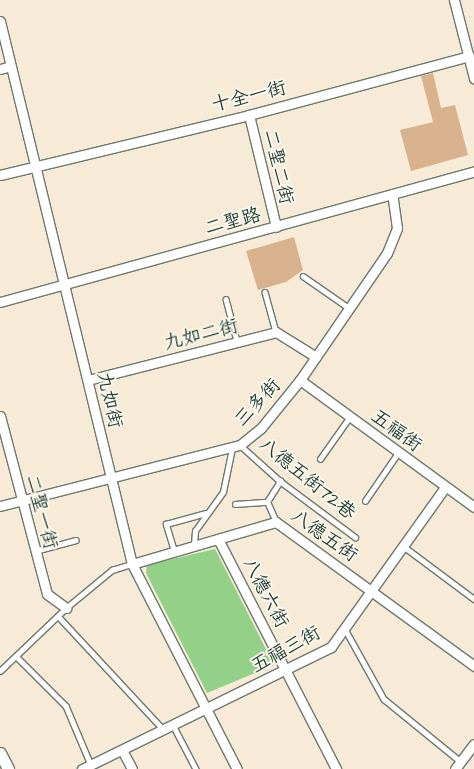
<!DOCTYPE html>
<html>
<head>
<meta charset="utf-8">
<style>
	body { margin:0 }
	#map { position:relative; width:474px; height:769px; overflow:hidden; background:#f7ead6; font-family:"Architects Daughter","LXGW WenKai TC",sans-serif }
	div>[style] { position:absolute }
	.green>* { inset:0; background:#92d187 }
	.building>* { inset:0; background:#d8b28d }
	.roads { filter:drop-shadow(1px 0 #6b7a6d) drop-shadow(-1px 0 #6b7a6d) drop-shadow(0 1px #6b7a6d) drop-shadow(0 -1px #6b7a6d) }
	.lane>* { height:4.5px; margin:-2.25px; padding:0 2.25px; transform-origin:2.25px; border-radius:2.25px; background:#fff }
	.street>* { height:9px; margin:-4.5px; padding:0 4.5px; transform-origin:4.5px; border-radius:4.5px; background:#fff }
	.secondary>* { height:11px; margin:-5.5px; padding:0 5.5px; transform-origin:5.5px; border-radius:5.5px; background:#fff }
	span { translate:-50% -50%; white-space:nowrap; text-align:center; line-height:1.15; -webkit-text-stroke:4px #fbf7ec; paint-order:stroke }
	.street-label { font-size:19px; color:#1f3d34 }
</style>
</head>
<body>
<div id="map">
	<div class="green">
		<i style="clip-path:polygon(215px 549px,274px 665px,207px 693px,146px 573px,147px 565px)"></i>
	</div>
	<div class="building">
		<i style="clip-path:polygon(433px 73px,441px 108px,455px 105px,468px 155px,411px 171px,400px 130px,433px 122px,421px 76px)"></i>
		<i style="clip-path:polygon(294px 237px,303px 270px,286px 282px,258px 290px,246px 251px)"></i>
	</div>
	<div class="roads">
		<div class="lane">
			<i style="left:303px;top:276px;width:56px;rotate:34.8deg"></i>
			<i style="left:265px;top:292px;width:41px;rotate:74.6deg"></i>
			<i style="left:226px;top:299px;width:43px;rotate:75.3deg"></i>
			<i style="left:240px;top:445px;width:54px;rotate:42deg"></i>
			<i style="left:280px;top:481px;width:94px;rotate:36.7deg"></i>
			<i style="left:320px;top:459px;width:50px;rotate:-54.7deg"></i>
			<i style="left:365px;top:501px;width:58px;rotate:-55.5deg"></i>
			<i style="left:235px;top:504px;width:32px;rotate:-4deg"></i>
			<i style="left:276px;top:522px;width:22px;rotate:-114deg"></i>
			<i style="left:267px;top:502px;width:25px;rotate:-58deg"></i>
			<i style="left:194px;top:545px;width:14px;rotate:-86deg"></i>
			<i style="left:195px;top:531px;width:48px;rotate:-54.3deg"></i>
			<i style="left:223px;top:492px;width:45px;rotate:-78.4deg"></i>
			<i style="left:403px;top:546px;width:89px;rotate:36.7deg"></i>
			<i style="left:35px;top:551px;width:42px;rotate:-15deg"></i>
			<i style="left:174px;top:551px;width:28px;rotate:-107deg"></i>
			<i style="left:166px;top:524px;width:41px;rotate:-15.4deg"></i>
			<i style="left:58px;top:616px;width:154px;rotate:47.1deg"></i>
			<i style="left:345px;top:629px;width:80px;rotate:60.9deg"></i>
			<i style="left:384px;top:699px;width:98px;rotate:39.2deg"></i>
			<i style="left:16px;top:656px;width:71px;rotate:45deg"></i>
			<i style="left:66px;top:706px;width:64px;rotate:67deg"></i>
			<i style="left:0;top:671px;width:91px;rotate:-43.7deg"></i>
			<i style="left:66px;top:608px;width:60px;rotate:-39.6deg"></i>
			<i style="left:112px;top:570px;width:21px;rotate:-17deg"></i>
			<i style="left:173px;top:725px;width:50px;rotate:62.4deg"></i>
		</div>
		<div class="street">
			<i style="left:454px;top:0;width:81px;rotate:75.6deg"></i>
			<i style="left:0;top:21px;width:559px;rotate:76.34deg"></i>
			<i style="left:132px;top:564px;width:230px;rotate:62.9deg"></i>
			<i style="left:0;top:69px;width:11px;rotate:-15deg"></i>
			<i style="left:249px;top:115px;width:115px;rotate:76.4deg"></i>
			<i style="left:0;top:175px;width:256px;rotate:-13.5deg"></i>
			<i style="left:249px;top:115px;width:228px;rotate:-15deg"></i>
			<i style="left:0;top:302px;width:492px;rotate:-15.4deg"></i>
			<i style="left:88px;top:380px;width:194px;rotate:-14.3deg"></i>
			<i style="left:276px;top:332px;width:47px;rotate:32deg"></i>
			<i style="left:300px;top:380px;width:215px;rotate:36.1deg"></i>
			<i style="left:0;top:416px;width:184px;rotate:75.2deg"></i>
			<i style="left:47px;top:594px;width:24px;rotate:36deg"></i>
			<i style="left:0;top:506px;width:248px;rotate:-14.3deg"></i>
			<i style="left:240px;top:445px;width:27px;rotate:-39deg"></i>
			<i style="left:261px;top:428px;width:62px;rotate:-50.9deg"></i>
			<i style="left:300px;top:380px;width:154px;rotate:-55.6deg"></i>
			<i style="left:387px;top:253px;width:27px;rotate:-68deg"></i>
			<i style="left:397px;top:228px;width:34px;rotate:-98deg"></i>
			<i style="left:218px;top:539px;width:259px;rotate:62.8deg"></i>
			<i style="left:132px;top:564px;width:150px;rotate:-16.3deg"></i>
			<i style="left:276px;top:522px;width:245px;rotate:36deg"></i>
			<i style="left:122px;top:750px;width:21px;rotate:62deg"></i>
			<i style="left:82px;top:769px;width:277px;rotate:-26.1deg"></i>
			<i style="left:331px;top:647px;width:196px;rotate:-54.5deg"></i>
			<i style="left:455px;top:769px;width:31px;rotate:-53deg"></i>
		</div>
		<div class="secondary">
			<i style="left:0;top:753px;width:18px;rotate:63deg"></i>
		</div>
	</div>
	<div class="street-label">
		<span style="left:249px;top:97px;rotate:-14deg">十全一街</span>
		<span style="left:278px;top:167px;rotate:77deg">二聖二街</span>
		<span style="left:233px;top:222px;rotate:-15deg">二聖路</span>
		<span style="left:201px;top:335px;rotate:-14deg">九如二街</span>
		<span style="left:109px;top:400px;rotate:77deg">九如街</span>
		<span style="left:258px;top:403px;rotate:-47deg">三多街</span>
		<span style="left:396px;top:431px;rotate:36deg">五福街</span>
		<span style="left:307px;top:479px;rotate:39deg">八德五街72巷</span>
		<span style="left:41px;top:512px;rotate:75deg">二聖一街</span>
		<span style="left:324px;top:536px;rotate:35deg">八德五街</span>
		<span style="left:265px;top:593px;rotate:62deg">八德六街</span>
		<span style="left:286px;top:650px;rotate:-29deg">五福三街</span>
	</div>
</div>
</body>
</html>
